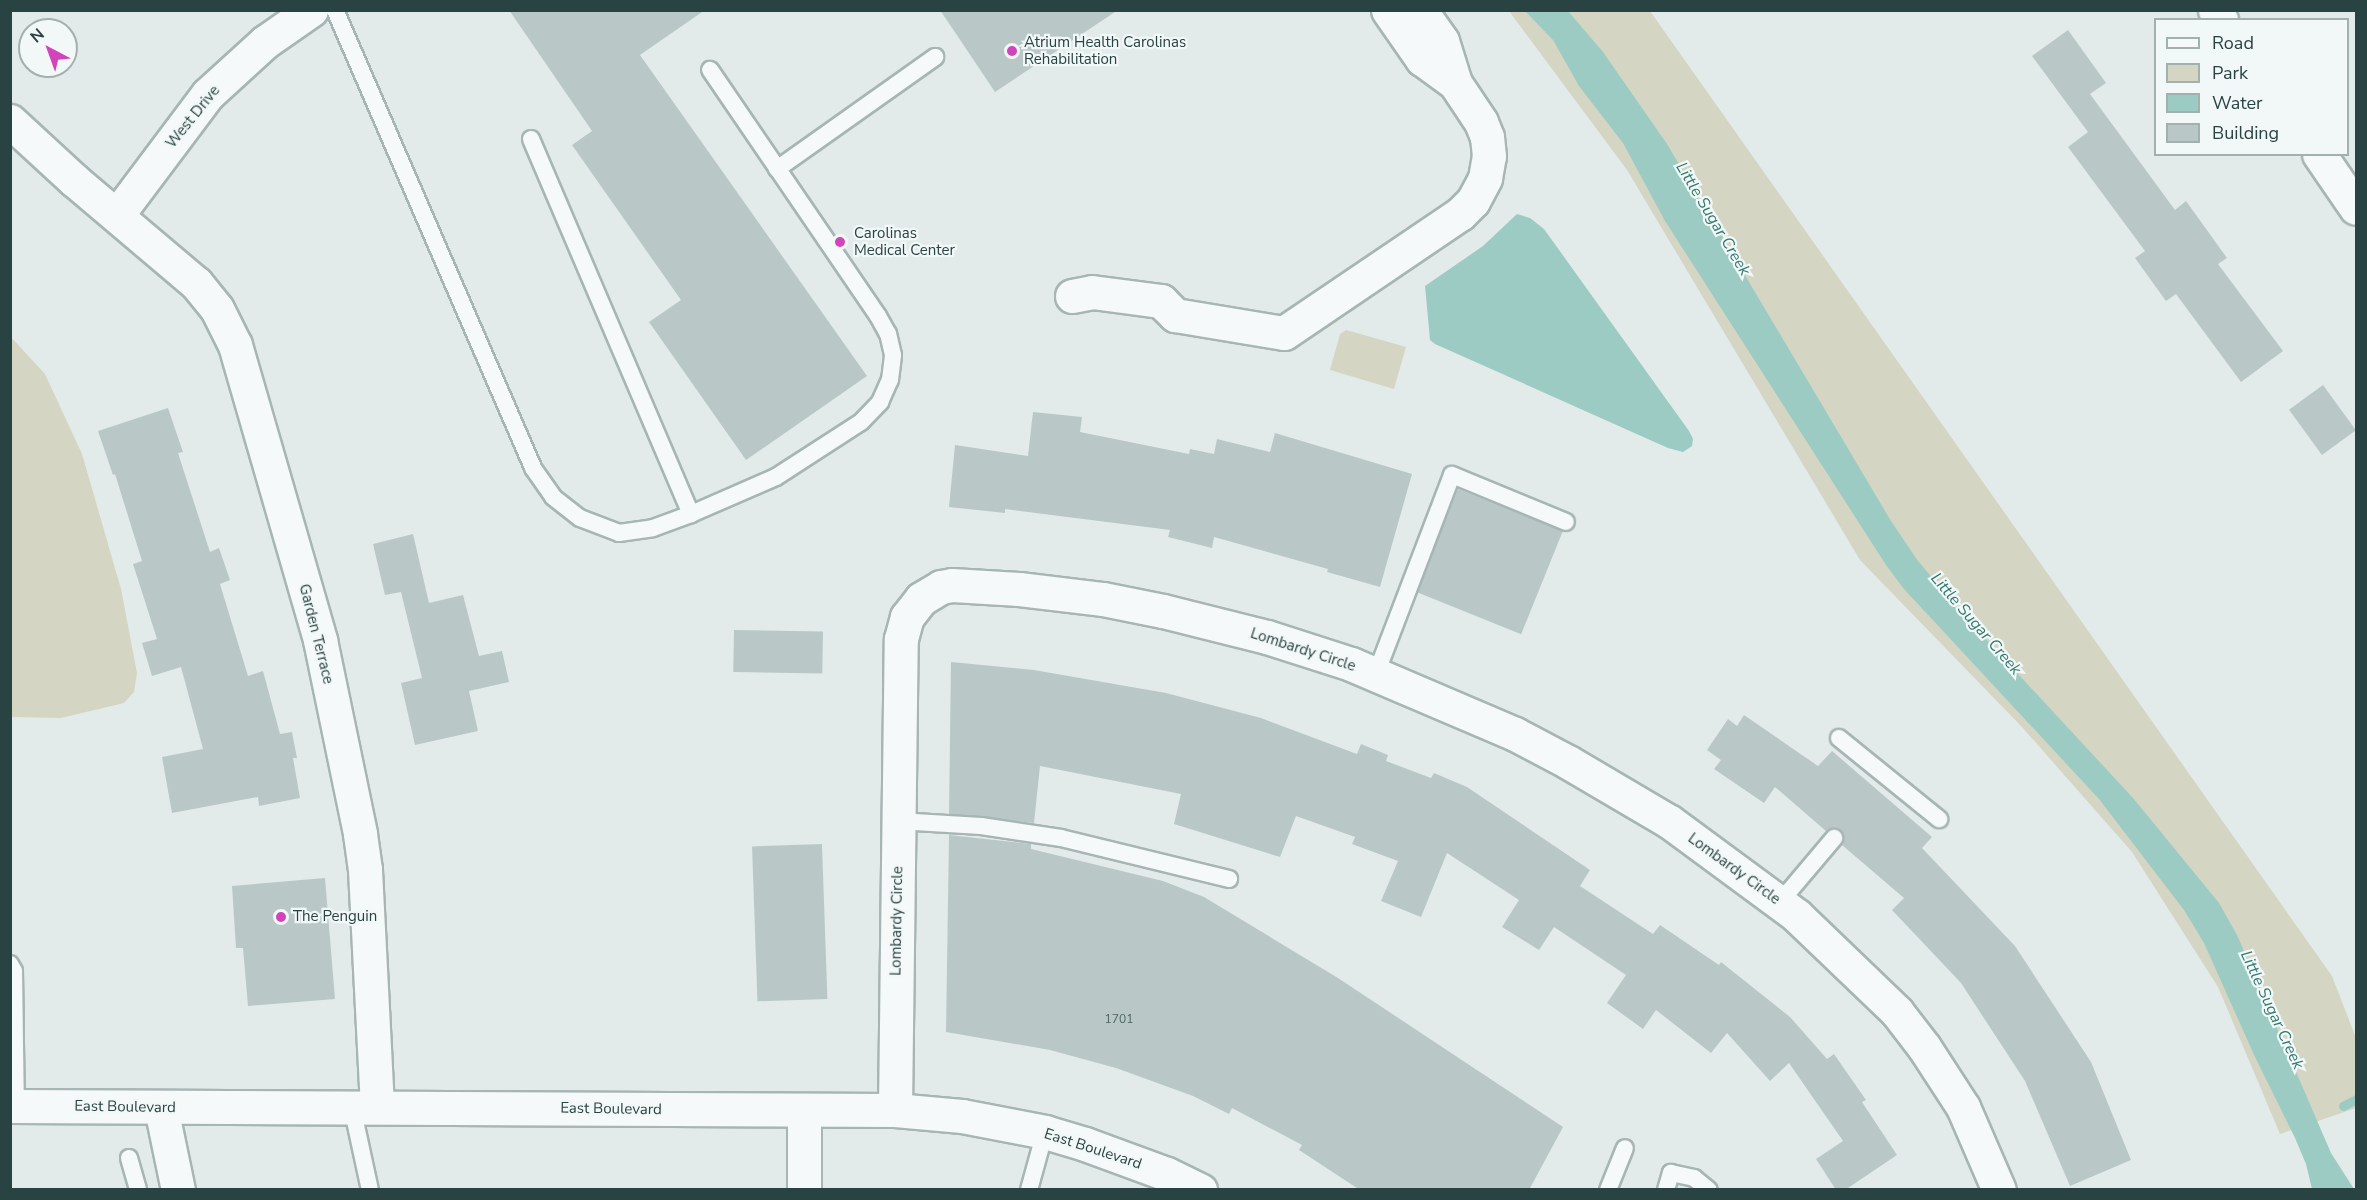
<!DOCTYPE html>
<html>
<head>
<meta charset="utf-8">
<style>
	body { margin:0 }
	#map { position:relative; width:2367px; height:1200px; overflow:hidden; background:#e2ebea; font-family:"Nunito Sans",sans-serif }
	div>[style] { position:absolute }
	.green>* { inset:0; background:#d4d5c3 }
	.water>* { inset:0; background:#9ccbc3 }
	.stream>* { height:9px; margin:-4.5px; padding:0 4.5px; transform-origin:4.5px; border-radius:4.5px; background:#9ccbc3 }
	.building>* { inset:0; background:#b9c8c7; transform-origin:0 0 }
	.roads { filter:drop-shadow(2px 0 #a7b5b4) drop-shadow(-2px 0 #a7b5b4) drop-shadow(0 2px #a7b5b4) drop-shadow(0 -2px #a7b5b4) }
	.service>* { height:16px; margin:-8px; padding:0 8px; transform-origin:8px; border-radius:8px; background:#f5f9f9 }
	.minor>* { height:33px; margin:-16.5px; padding:0 16.5px; transform-origin:16.5px; border-radius:16.5px; background:#f5f9f9 }
	.tertiary>* { height:33px; margin:-16.5px; padding:0 16.5px; transform-origin:16.5px; border-radius:16.5px; background:#f5f9f9 }
	.dots>* { width:16px; height:16px; translate:-50% -50%; box-sizing:border-box; border:3px solid #f2f8f7; border-radius:50% }
	span { translate:-50% -50%; white-space:nowrap; text-align:center; line-height:1.15; -webkit-text-stroke:4.5px #f2f8f7; paint-order:stroke }
	.number-label { font-size:12px; color:#4d6463 }
	.number-label span { -webkit-text-stroke-width:0 }
	.poi-label { font-size:15px; color:#294342 }
	.left { translate:0 -50%; text-align:left }
	.street-label { font-size:15px; color:#294342 }
	.water-label { font-size:16px; color:#32786f; font-style:italic }
	.frame { position:absolute; inset:0; border:12px solid #294342; pointer-events:none }
	.legend { position:absolute; left:2154px; top:18px; width:195px; height:138px; box-sizing:border-box; background:#f2f8f7; border:2px solid #a2b0af; margin:0; padding:8px 10px; list-style:none; font-size:18px; color:#294342 }
	.legend li { display:flex; align-items:center; gap:12px; height:30px }
	.legend b { width:30px; border:2px solid #a2b0af }
	.north { position:absolute; left:18px; top:18px; width:60px; height:60px; box-sizing:border-box; background:#f2f8f7; border:2px solid #a2b0af; border-radius:50%; rotate:319deg; font-size:16px; font-weight:700; line-height:24px; text-align:center; color:#294342 }
	.north::after { content:''; display:block; margin:auto; width:21px; height:27px; background:#d244bb; clip-path:polygon(50% 0,100% 100%,50% 72%,0 100%) }
</style>
</head>
<body>
<div id="map">
	<div class="green">
		<i style="clip-path:polygon(1509px 11px,1650px 11px,2332px 976px,2356px 1038px,2356px 1108px,2280px 1134px,2218px 987px,2132px 852px,2022px 727px,1860px 560px,1627px 170px)"></i>
		<i style="clip-path:polygon(1346px 330px,1406px 347px,1394px 389px,1330px 370px,1340px 334px)"></i>
		<i style="clip-path:polygon(10px 336px,45px 374px,82px 454px,121px 589px,137px 673px,134px 692px,124px 703px,61px 718px,11px 717px)"></i>
	</div>
	<div class="water">
		<i style="clip-path:polygon(1525px 11px,1568px 11px,1603px 52px,1667px 144px,1891px 521px,1918px 561px,1969px 621px,2133px 798px,2219px 903px,2237px 935px,2331px 1153px,2354px 1189px,2312px 1189px,2306px 1164px,2295px 1138px,2255px 1057px,2204px 943px,2184px 910px,2099px 799px,1904px 589px,1886px 565px,1665px 221px,1623px 143px,1579px 86px,1553px 40px)"></i>
		<i style="clip-path:polygon(1517px 214px,1530px 218px,1544px 229px,1689px 431px,1693px 439px,1692px 446px,1683px 452px,1668px 448px,1435px 344px,1430px 340px,1425px 286px,1483px 246px)"></i>
	</div>
	<div class="stream">
		<i style="left:2343px;top:1106px;width:15px;rotate:-28deg"></i>
	</div>
	<div class="building">
		<i style="clip-path:polygon(509px 10px,705px 10px,640px 55px,867px 376px,746px 460px,649px 322px,681px 300px,572px 145px,592px 131px)"></i>
		<i style="clip-path:polygon(940px 10px,1118px 10px,995px 92px)"></i>
		<i style="clip-path:polygon(2068px 30px,2106px 83px,2090px 94px,2175px 210px,2186px 201px,2227px 258px,2218px 264px,2283px 351px,2241px 382px,2176px 294px,2166px 301px,2135px 258px,2145px 251px,2068px 147px,2088px 132px,2032px 56px)"></i>
		<i style="left:2323px;top:385px;width:56px;height:42px;rotate:54deg"></i>
		<i style="clip-path:polygon(168px 408px,183px 452px,178px 453px,210px 552px,219px 548px,230px 580px,220px 584px,248px 676px,263px 671px,280px 734px,292px 732px,297px 758px,293px 758px,300px 798px,259px 806px,258px 797px,172px 813px,162px 757px,203px 749px,181px 667px,152px 676px,142px 643px,157px 639px,133px 564px,142px 561px,115px 474px,113px 475px,98px 431px)"></i>
		<i style="clip-path:polygon(1033px 412px,1082px 417px,1080px 432px,1189px 454px,1190px 449px,1214px 454px,1217px 439px,1270px 452px,1275px 433px,1412px 474px,1380px 587px,1327px 572px,1328px 569px,1214px 537px,1212px 548px,1168px 537px,1170px 530px,1005px 509px,1005px 513px,949px 507px,955px 445px,1028px 456px)"></i>
		<i style="left:1458px;top:489px;width:113px;height:111px;rotate:22deg"></i>
		<i style="clip-path:polygon(413px 534px,429px 603px,463px 595px,479px 656px,502px 651px,509px 682px,469px 691px,478px 731px,415px 745px,401px 683px,422px 678px,401px 592px,385px 595px,373px 544px)"></i>
		<i style="left:734px;top:630px;width:89px;height:42px;rotate:1deg"></i>
		<i style="clip-path:polygon(951px 662px,1034px 670px,1166px 693px,1261px 718px,1357px 754px,1361px 744px,1388px 755px,1386px 761px,1431px 778px,1434px 773px,1467px 787px,1590px 870px,1580px 886px,1653px 934px,1660px 925px,1719px 965px,1721px 962px,1790px 1017px,1827px 1059px,1834px 1054px,1866px 1100px,1862px 1102px,1897px 1155px,1845px 1190px,1836px 1190px,1816px 1159px,1843px 1141px,1789px 1063px,1770px 1081px,1727px 1033px,1711px 1053px,1656px 1010px,1643px 1029px,1607px 1003px,1626px 975px,1554px 927px,1539px 950px,1502px 927px,1519px 900px,1447px 853px,1421px 917px,1381px 901px,1398px 861px,1352px 844px,1355px 837px,1296px 816px,1280px 857px,1174px 824px,1181px 794px,1040px 766px,1034px 823px,949px 814px)"></i>
		<i style="clip-path:polygon(1744px 715px,1818px 766px,1832px 751px,1932px 837px,1922px 848px,2015px 946px,2091px 1062px,2131px 1160px,2070px 1186px,2025px 1081px,1961px 983px,1892px 910px,1904px 898px,1842px 845px,1844px 835px,1840px 830px,1831px 828px,1826px 831px,1775px 787px,1764px 803px,1714px 769px,1721px 760px,1707px 750px,1728px 719px,1737px 726px)"></i>
		<i style="clip-path:polygon(949px 835px,1031px 844px,1031px 849px,1163px 881px,1204px 897px,1338px 978px,1563px 1127px,1529px 1190px,1360px 1190px,1299px 1150px,1302px 1145px,1232px 1108px,1229px 1114px,1193px 1096px,1116px 1068px,1050px 1050px,946px 1032px)"></i>
		<i style="left:822px;top:844px;width:155px;height:70px;rotate:88deg"></i>
		<i style="clip-path:polygon(325px 878px,335px 999px,248px 1006px,243px 948px,236px 948px,232px 886px)"></i>
	</div>
	<div class="roads">
		<div class="service">
			<i style="left:335px;top:10px;width:499px;rotate:66.6deg"></i>
			<i style="left:533px;top:468px;width:35px;rotate:55deg"></i>
			<i style="left:553px;top:497px;width:34px;rotate:38deg"></i>
			<i style="left:580px;top:518px;width:42px;rotate:21deg"></i>
			<i style="left:619px;top:533px;width:34px;rotate:-8deg"></i>
			<i style="left:653px;top:528px;width:40px;rotate:-20.2deg"></i>
			<i style="left:531px;top:139px;width:408px;rotate:66.9deg"></i>
			<i style="left:691px;top:514px;width:93px;rotate:-23.5deg"></i>
			<i style="left:776px;top:477px;width:101px;rotate:-32.9deg"></i>
			<i style="left:861px;top:422px;width:28px;rotate:-46deg"></i>
			<i style="left:880px;top:402px;width:24px;rotate:-66deg"></i>
			<i style="left:890px;top:380px;width:25px;rotate:-83deg"></i>
			<i style="left:893px;top:355px;width:22px;rotate:-103deg"></i>
			<i style="left:888px;top:334px;width:21px;rotate:-119deg"></i>
			<i style="left:878px;top:316px;width:298px;rotate:-124.3deg"></i>
			<i style="left:777px;top:169px;width:194px;rotate:-35.3deg"></i>
			<i style="left:1376px;top:674px;width:213px;rotate:-69.1deg"></i>
			<i style="left:1452px;top:475px;width:123px;rotate:22.4deg"></i>
			<i style="left:1839px;top:738px;width:129px;rotate:39deg"></i>
			<i style="left:898px;top:821px;width:83px;rotate:3.4deg"></i>
			<i style="left:981px;top:826px;width:81px;rotate:8.5deg"></i>
			<i style="left:1061px;top:838px;width:173px;rotate:13.7deg"></i>
			<i style="left:1780px;top:902px;width:84px;rotate:-49.8deg"></i>
			<i style="left:10px;top:964px;width:8px;rotate:60deg"></i>
			<i style="left:14px;top:971px;width:135px;rotate:89.2deg"></i>
			<i style="left:352px;top:1107px;width:85px;rotate:77.8deg"></i>
			<i style="left:129px;top:1158px;width:33px;rotate:74deg"></i>
			<i style="left:1029px;top:1190px;width:60px;rotate:-74.6deg"></i>
			<i style="left:1608px;top:1190px;width:45px;rotate:-68deg"></i>
			<i style="left:1666px;top:1190px;width:18px;rotate:-74deg"></i>
			<i style="left:1671px;top:1173px;width:24px;rotate:12deg"></i>
			<i style="left:1694px;top:1178px;width:19px;rotate:39deg"></i>
		</div>
		<div class="minor">
			<i style="left:1388px;top:10px;width:60px;rotate:55.2deg"></i>
			<i style="left:1422px;top:59px;width:41px;rotate:36deg"></i>
			<i style="left:10px;top:121px;width:87px;rotate:42.7deg"></i>
			<i style="left:74px;top:180px;width:160px;rotate:40.2deg"></i>
			<i style="left:196px;top:283px;width:33px;rotate:51deg"></i>
			<i style="left:217px;top:309px;width:40px;rotate:63.4deg"></i>
			<i style="left:235px;top:345px;width:307px;rotate:73.9deg"></i>
			<i style="left:320px;top:640px;width:198px;rotate:78.3deg"></i>
			<i style="left:360px;top:834px;width:36px;rotate:82deg"></i>
			<i style="left:365px;top:870px;width:237px;rotate:87.1deg"></i>
			<i style="left:117px;top:215px;width:151px;rotate:-53.1deg"></i>
			<i style="left:208px;top:94px;width:77px;rotate:-42.4deg"></i>
			<i style="left:265px;top:42px;width:56px;rotate:-34.8deg"></i>
			<i style="left:1072px;top:296px;width:20px;rotate:-11deg"></i>
			<i style="left:1092px;top:292px;width:70px;rotate:7.4deg"></i>
			<i style="left:1161px;top:301px;width:20px;rotate:45deg"></i>
			<i style="left:1175px;top:315px;width:110px;rotate:9.4deg"></i>
			<i style="left:1284px;top:333px;width:212px;rotate:-34.1deg"></i>
			<i style="left:1460px;top:214px;width:18px;rotate:-45deg"></i>
			<i style="left:1473px;top:201px;width:26px;rotate:-62deg"></i>
			<i style="left:1485px;top:178px;width:22px;rotate:-80deg"></i>
			<i style="left:1489px;top:156px;width:19px;rotate:-96deg"></i>
			<i style="left:1487px;top:137px;width:16px;rotate:-112deg"></i>
			<i style="left:1481px;top:122px;width:47px;rotate:-123.7deg"></i>
			<i style="left:1455px;top:83px;width:44px;rotate:-107.2deg"></i>
			<i style="left:1442px;top:41px;width:38px;rotate:-125deg"></i>
			<i style="left:161px;top:1108px;width:84px;rotate:78.3deg"></i>
			<i style="left:895px;top:1110px;width:471px;rotate:-89.3deg"></i>
			<i style="left:901px;top:639px;width:23px;rotate:-75deg"></i>
			<i style="left:907px;top:617px;width:23px;rotate:-52deg"></i>
			<i style="left:921px;top:599px;width:23px;rotate:-31deg"></i>
			<i style="left:941px;top:587px;width:11px;rotate:-10deg"></i>
			<i style="left:952px;top:585px;width:67px;rotate:3.4deg"></i>
			<i style="left:1019px;top:589px;width:85px;rotate:6.8deg"></i>
			<i style="left:1103px;top:599px;width:61px;rotate:11.3deg"></i>
			<i style="left:1163px;top:611px;width:107px;rotate:14deg"></i>
			<i style="left:1267px;top:637px;width:88px;rotate:17.8deg"></i>
			<i style="left:1351px;top:664px;width:178px;rotate:23.1deg"></i>
			<i style="left:1515px;top:734px;width:60px;rotate:27.8deg"></i>
			<i style="left:1568px;top:762px;width:118px;rotate:30.5deg"></i>
			<i style="left:1670px;top:822px;width:157px;rotate:36.4deg"></i>
			<i style="left:1796px;top:915px;width:140px;rotate:43.8deg"></i>
			<i style="left:1897px;top:1012px;width:44px;rotate:52.4deg"></i>
			<i style="left:1924px;top:1047px;width:72px;rotate:57deg"></i>
			<i style="left:1963px;top:1107px;width:90px;rotate:66.6deg"></i>
			<i style="left:804px;top:1190px;width:80px;rotate:-90deg"></i>
		</div>
		<div class="tertiary">
			<i style="left:2215px;top:10px;width:12px;rotate:59deg"></i>
			<i style="left:2319px;top:154px;width:65px;rotate:55.6deg"></i>
			<i style="left:10px;top:1106px;width:885px;rotate:0.26deg"></i>
			<i style="left:895px;top:1110px;width:67px;rotate:5.1deg"></i>
			<i style="left:962px;top:1116px;width:85px;rotate:10.9deg"></i>
			<i style="left:1045px;top:1132px;width:42px;rotate:16.7deg"></i>
			<i style="left:1085px;top:1144px;width:87px;rotate:20.1deg"></i>
			<i style="left:1167px;top:1174px;width:37px;rotate:26deg"></i>
		</div>
	</div>
	<div class="dots">
		<i style="left:1012px;top:51px;background:#d244bb"></i>
		<i style="left:840px;top:242px;background:#d244bb"></i>
		<i style="left:281px;top:917px;background:#d244bb"></i>
	</div>
	<div class="number-label">
		<span style="left:1119px;top:1020px">1701</span>
	</div>
	<div class="poi-label">
		<span class="left" style="left:1024px;top:51px">Atrium Health Carolinas<br>Rehabilitation</span>
		<span class="left" style="left:854px;top:242px">Carolinas<br>Medical Center</span>
		<span class="left" style="left:293px;top:917px">The Penguin</span>
	</div>
	<div class="street-label">
		<span style="left:193px;top:117px;rotate:-51deg">West Drive</span>
		<span style="left:316px;top:634px;rotate:76deg">Garden Terrace</span>
		<span style="left:1303px;top:650px;rotate:18deg">Lombardy Circle</span>
		<span style="left:1734px;top:869px;rotate:36deg">Lombardy Circle</span>
		<span style="left:897px;top:921px;rotate:-89deg">Lombardy Circle</span>
		<span style="left:125px;top:1107px;rotate:1deg">East Boulevard</span>
		<span style="left:611px;top:1109px;rotate:1deg">East Boulevard</span>
		<span style="left:1093px;top:1149px;rotate:18deg">East Boulevard</span>
	</div>
	<div class="water-label">
		<span style="left:1713px;top:219px;rotate:59deg">Little Sugar Creek</span>
		<span style="left:1976px;top:624px;rotate:49deg">Little Sugar Creek</span>
		<span style="left:2272px;top:1010px;rotate:65deg">Little Sugar Creek</span>
	</div>
	<div class="frame"></div>
	<ul class="legend">
	<li><b style="height:8px;background:#f5f9f9"></b>Road</li>
	<li><b style="height:16px;background:#d4d5c3"></b>Park</li>
	<li><b style="height:16px;background:#9ccbc3"></b>Water</li>
	<li><b style="height:16px;background:#b9c8c7"></b>Building</li>
	</ul>
	<div class="north">N</div>
</div>
</body>
</html>
